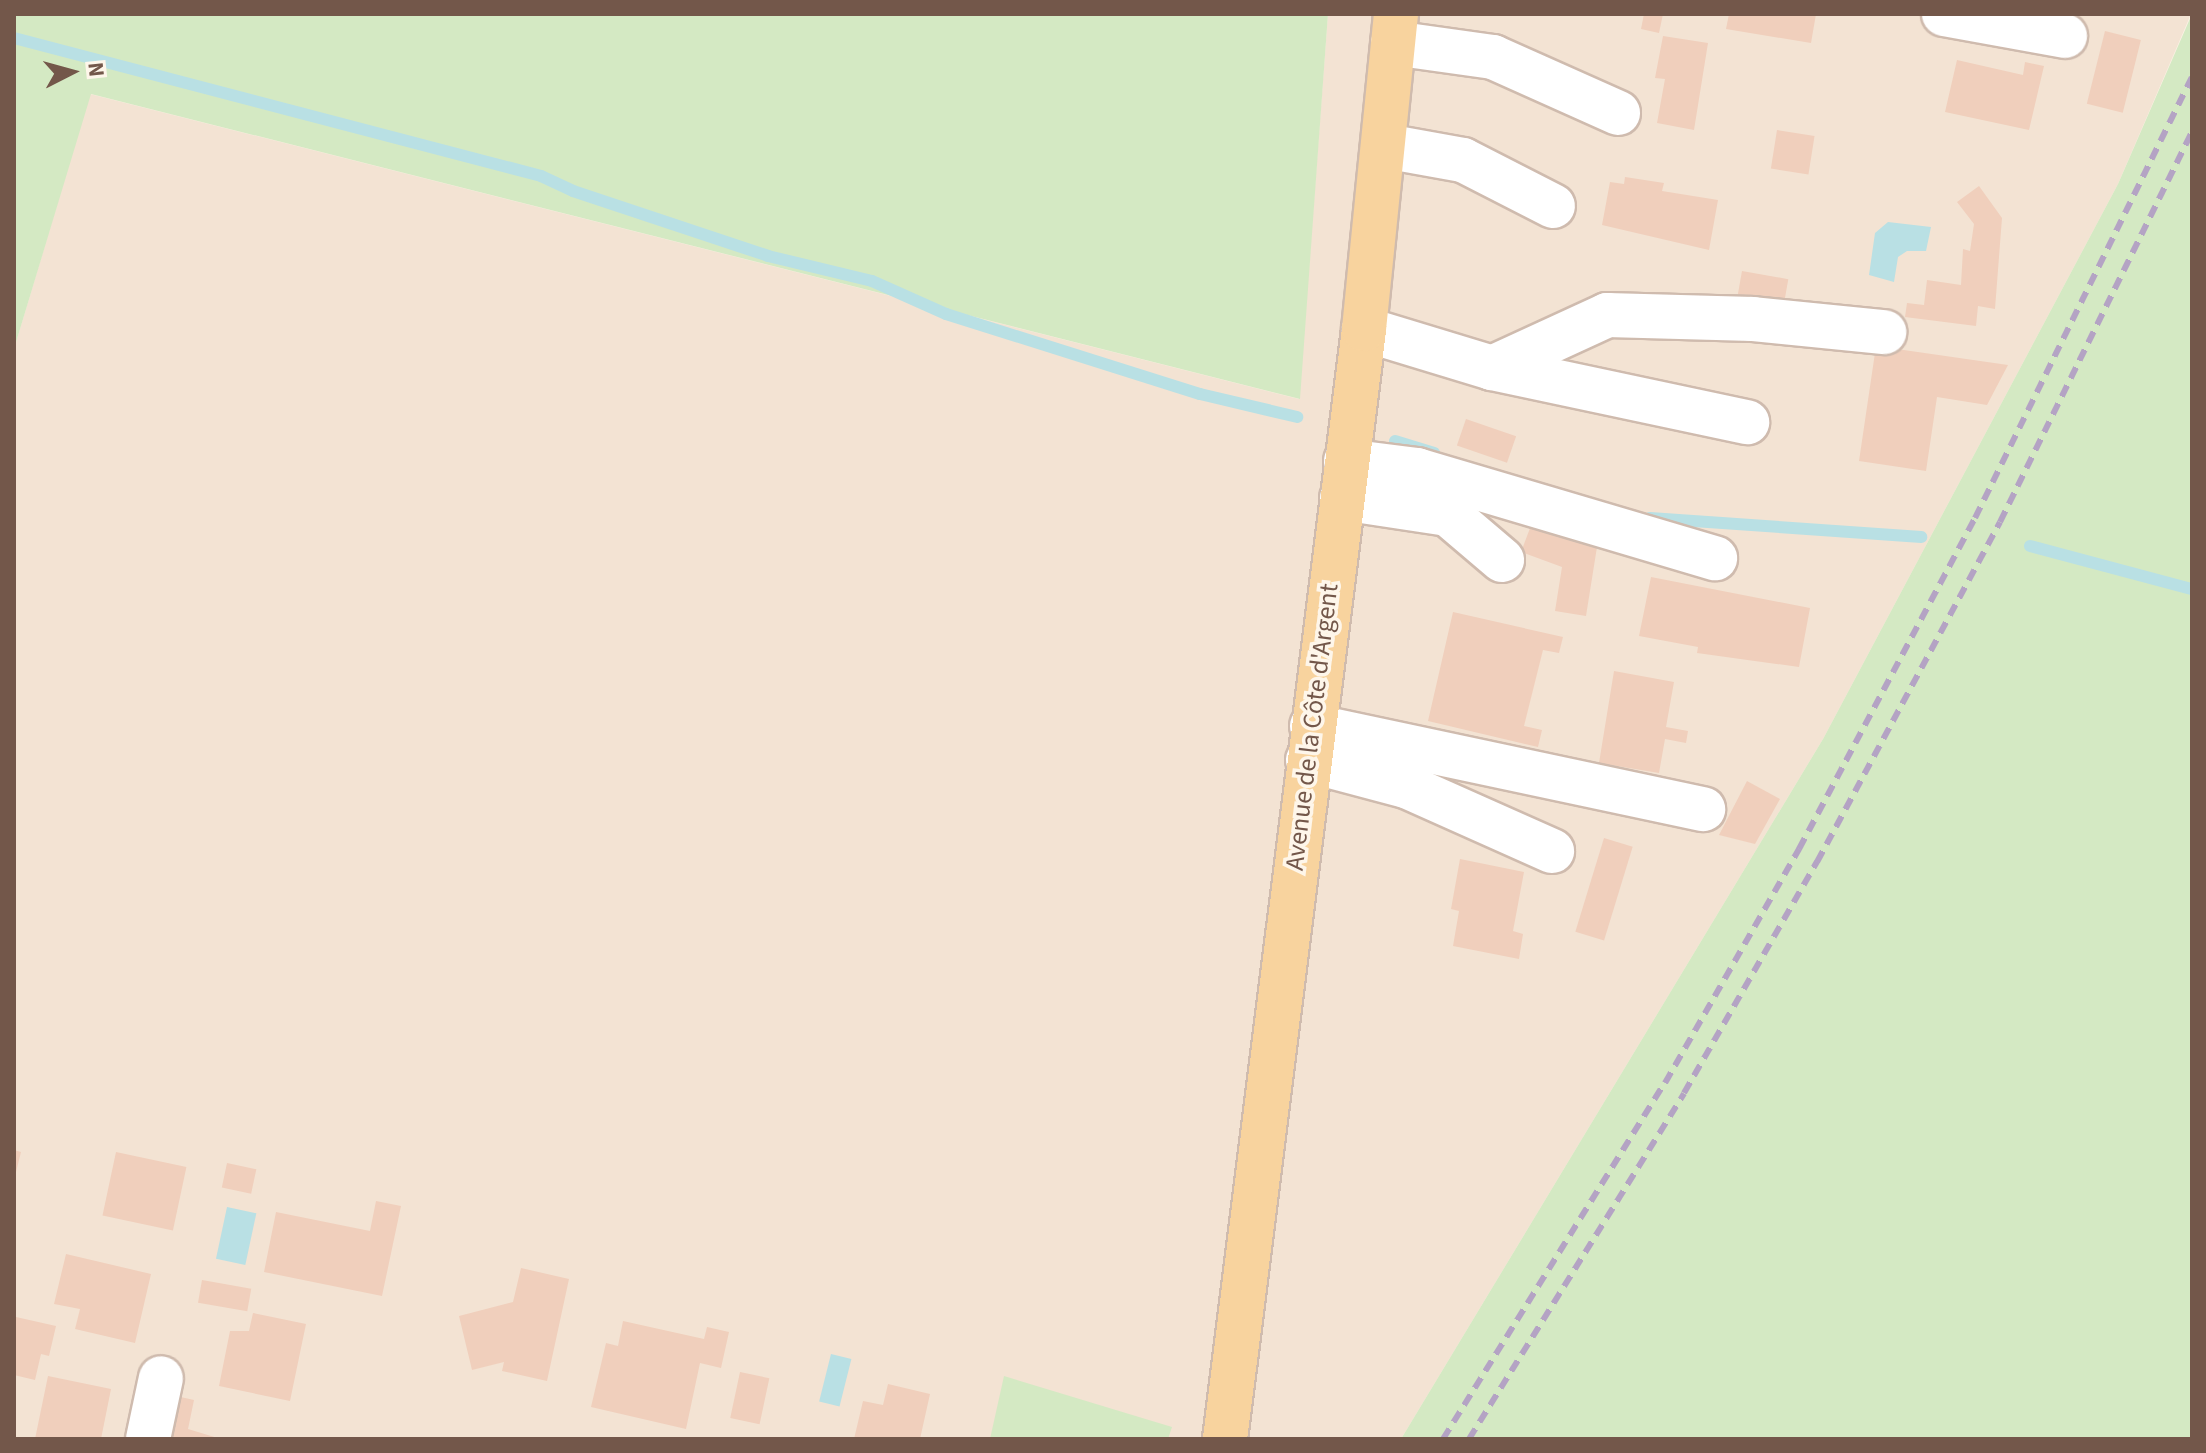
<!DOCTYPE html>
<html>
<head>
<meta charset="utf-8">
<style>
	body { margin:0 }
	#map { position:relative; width:2206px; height:1453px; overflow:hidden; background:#fbf1e4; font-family:"Source Sans 3",sans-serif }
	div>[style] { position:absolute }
	.residential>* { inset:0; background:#f3e3d3 }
	.green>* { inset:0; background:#d4e9c3 }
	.water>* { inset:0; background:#b9e0e4; transform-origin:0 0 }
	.stream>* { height:12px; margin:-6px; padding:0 6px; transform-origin:6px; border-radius:6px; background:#b9e0e4 }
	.building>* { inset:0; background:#f0cfbc; transform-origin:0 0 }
	.roads { filter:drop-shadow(2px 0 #cfbbae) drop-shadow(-2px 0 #cfbbae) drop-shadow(0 2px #cfbbae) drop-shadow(0 -2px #cfbbae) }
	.minor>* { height:44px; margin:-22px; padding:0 22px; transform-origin:22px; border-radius:22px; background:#fff }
	.major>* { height:44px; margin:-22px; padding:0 22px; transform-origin:22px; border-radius:22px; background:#f8d39e }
	.rail>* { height:6px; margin-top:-3px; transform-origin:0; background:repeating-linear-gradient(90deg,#b4a3c4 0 12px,transparent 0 20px) }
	span { translate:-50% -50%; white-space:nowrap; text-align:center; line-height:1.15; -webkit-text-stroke:7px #fef6ea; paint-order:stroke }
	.street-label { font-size:26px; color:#73574a }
	.frame { position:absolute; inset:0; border:16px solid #73574a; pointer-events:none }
	.north { position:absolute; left:32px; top:32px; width:80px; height:80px; -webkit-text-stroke:6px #fef6ea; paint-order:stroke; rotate:84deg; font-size:22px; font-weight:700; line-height:32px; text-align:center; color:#73574a }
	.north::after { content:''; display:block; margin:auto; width:28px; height:36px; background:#73574a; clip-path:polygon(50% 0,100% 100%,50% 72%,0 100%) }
</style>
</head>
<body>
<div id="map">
	<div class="residential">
		<i style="clip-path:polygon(1328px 14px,2191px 14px,2118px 184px,1823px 739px,1401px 1439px,14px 1439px,14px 349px,90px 94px,1299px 399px)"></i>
	</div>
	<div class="green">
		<i style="clip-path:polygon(14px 14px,1328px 14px,1300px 399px,91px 94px,14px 349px)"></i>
		<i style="clip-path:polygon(2192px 14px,2192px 1439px,1401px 1439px,1823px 739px,2118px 184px)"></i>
		<i style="clip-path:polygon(1004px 1376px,1172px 1427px,1168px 1439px,990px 1439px)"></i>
	</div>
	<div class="water">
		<i style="clip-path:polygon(1888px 222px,1931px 227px,1926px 251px,1907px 251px,1898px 257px,1894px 282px,1869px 275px,1875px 233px)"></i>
		<i style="left:227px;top:1207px;width:30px;height:53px;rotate:12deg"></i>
		<i style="left:831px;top:1354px;width:21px;height:49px;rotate:14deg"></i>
	</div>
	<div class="stream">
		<i style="left:14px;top:38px;width:545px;rotate:14.67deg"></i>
		<i style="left:541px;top:176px;width:35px;rotate:25deg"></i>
		<i style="left:573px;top:191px;width:206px;rotate:18.4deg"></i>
		<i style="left:768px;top:256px;width:107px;rotate:13.5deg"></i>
		<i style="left:872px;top:281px;width:81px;rotate:24deg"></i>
		<i style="left:946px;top:314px;width:266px;rotate:17.5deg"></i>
		<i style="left:1200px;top:394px;width:100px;rotate:13.3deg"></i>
		<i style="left:1395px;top:441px;width:41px;rotate:17.1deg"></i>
		<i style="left:1650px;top:518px;width:272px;rotate:4deg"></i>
		<i style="left:2030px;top:546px;width:168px;rotate:14.9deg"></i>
	</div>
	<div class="building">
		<i style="clip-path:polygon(1644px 14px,1663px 14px,1659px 33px,1641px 29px)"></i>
		<i style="clip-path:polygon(1729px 14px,1816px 14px,1811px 43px,1726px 29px)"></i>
		<i style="left:2105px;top:31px;width:37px;height:75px;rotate:14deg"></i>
		<i style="clip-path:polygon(1663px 36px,1708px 43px,1694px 130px,1657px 123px,1665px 79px,1655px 78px)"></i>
		<i style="clip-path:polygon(1957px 60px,2023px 75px,2025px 62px,2044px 66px,2029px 130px,1945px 112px)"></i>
		<i style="left:1777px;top:130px;width:38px;height:39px;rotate:9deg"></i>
		<i style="clip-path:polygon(1625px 177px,1664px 183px,1662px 191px,1718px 200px,1709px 250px,1602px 225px,1610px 182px,1624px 184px)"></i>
		<i style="clip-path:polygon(1979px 186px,2002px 218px,1995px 309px,1978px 306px,1976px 326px,1905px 317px,1907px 303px,1924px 305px,1927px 280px,1961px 285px,1963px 249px,1970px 251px,1974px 224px,1957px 202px)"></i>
		<i style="left:1742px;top:271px;width:47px;height:27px;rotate:10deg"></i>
		<i style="clip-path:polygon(1876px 346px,2008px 365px,1987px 405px,1937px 397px,1926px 471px,1859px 461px)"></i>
		<i style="left:1466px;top:419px;width:53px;height:28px;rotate:19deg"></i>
		<i style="clip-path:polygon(1532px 523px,1597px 547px,1586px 616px,1555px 611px,1562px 567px,1521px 552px)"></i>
		<i style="clip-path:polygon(1651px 577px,1810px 608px,1799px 667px,1697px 653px,1698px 647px,1639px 636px)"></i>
		<i style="clip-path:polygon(1453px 612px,1563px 637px,1559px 653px,1543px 650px,1524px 726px,1542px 730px,1538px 747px,1428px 721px)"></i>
		<i style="clip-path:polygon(1614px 671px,1674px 682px,1666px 727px,1688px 731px,1686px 743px,1665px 739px,1659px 773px,1599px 763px)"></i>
		<i style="clip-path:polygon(1747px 781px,1780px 799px,1755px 844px,1719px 835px)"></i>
		<i style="left:1604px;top:838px;width:30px;height:98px;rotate:17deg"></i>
		<i style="clip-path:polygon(1460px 859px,1524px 872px,1513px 931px,1523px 934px,1519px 959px,1453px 946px,1459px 911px,1451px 909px)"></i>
		<i style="clip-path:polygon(14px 1150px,21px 1152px,15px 1176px,14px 1176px)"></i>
		<i style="left:116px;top:1152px;width:72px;height:65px;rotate:12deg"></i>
		<i style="left:227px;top:1163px;width:30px;height:25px;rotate:12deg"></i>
		<i style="clip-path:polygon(376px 1201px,401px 1206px,382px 1296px,264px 1272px,276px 1212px,370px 1231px)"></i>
		<i style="clip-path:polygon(66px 1254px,151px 1274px,135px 1343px,75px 1329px,80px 1309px,54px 1304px)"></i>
		<i style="clip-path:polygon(521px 1268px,569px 1279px,547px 1381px,502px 1371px,504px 1362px,472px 1370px,459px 1316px,513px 1302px)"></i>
		<i style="left:202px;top:1280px;width:50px;height:23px;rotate:10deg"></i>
		<i style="clip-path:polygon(253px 1313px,306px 1324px,290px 1401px,219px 1386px,230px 1331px,249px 1331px)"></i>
		<i style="clip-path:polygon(16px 1317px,56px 1326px,49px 1356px,41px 1354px,35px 1380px,14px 1375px)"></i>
		<i style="clip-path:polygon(623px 1321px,704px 1339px,707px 1327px,729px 1332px,721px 1368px,700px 1363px,686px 1429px,591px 1407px,606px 1343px,618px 1346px)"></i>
		<i style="left:740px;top:1372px;width:30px;height:47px;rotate:12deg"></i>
		<i style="clip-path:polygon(48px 1376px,111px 1389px,101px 1439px,35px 1439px)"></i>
		<i style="clip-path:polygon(888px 1384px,930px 1394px,920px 1439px,854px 1439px,863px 1401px,883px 1405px)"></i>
		<i style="clip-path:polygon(176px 1396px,194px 1400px,188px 1429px,221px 1439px,167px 1439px)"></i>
	</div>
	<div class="roads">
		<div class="minor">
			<i style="left:1944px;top:14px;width:123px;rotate:10.3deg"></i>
			<i style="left:1393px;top:43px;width:101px;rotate:8deg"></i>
			<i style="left:1493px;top:57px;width:137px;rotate:24.1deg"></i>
			<i style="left:1385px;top:146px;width:79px;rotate:10.2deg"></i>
			<i style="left:1463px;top:160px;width:101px;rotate:27.1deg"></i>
			<i style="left:1364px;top:329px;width:134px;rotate:16.9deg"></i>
			<i style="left:1492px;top:368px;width:261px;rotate:12deg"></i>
			<i style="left:1492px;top:368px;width:127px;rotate:-24.7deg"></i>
			<i style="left:1607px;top:315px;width:146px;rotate:1.6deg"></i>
			<i style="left:1753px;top:319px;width:132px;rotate:5.7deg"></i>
			<i style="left:1346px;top:461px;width:72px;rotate:7.2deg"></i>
			<i style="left:1417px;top:470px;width:311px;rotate:16.5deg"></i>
			<i style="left:1342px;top:498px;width:107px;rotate:8.6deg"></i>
			<i style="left:1448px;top:514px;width:71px;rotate:40.4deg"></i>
			<i style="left:1312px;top:726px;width:400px;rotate:12deg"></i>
			<i style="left:1308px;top:760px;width:101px;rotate:14.9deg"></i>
			<i style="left:1406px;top:786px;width:160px;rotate:24deg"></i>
			<i style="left:148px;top:1439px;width:62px;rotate:-78deg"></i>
		</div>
		<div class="major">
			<i style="left:1225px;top:1439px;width:1119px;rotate:-82.86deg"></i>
			<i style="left:1364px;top:329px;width:317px;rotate:-84.2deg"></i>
		</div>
	</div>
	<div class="rail">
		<i style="left:1443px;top:1439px;width:420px;rotate:-58.1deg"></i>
		<i style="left:1665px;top:1083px;width:270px;rotate:-60.2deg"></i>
		<i style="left:1799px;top:849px;width:375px;rotate:-62deg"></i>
		<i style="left:1975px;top:518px;width:491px;rotate:-63.8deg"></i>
		<i style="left:1469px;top:1439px;width:407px;rotate:-58.1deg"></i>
		<i style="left:1684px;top:1093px;width:267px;rotate:-60.1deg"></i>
		<i style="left:1817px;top:862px;width:386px;rotate:-61.7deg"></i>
		<i style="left:2000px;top:522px;width:435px;rotate:-63.8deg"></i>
	</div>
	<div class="street-label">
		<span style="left:1312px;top:727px;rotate:-83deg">Avenue de la Côte d'Argent</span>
	</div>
	<div class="frame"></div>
	<div class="north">N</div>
</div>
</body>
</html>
